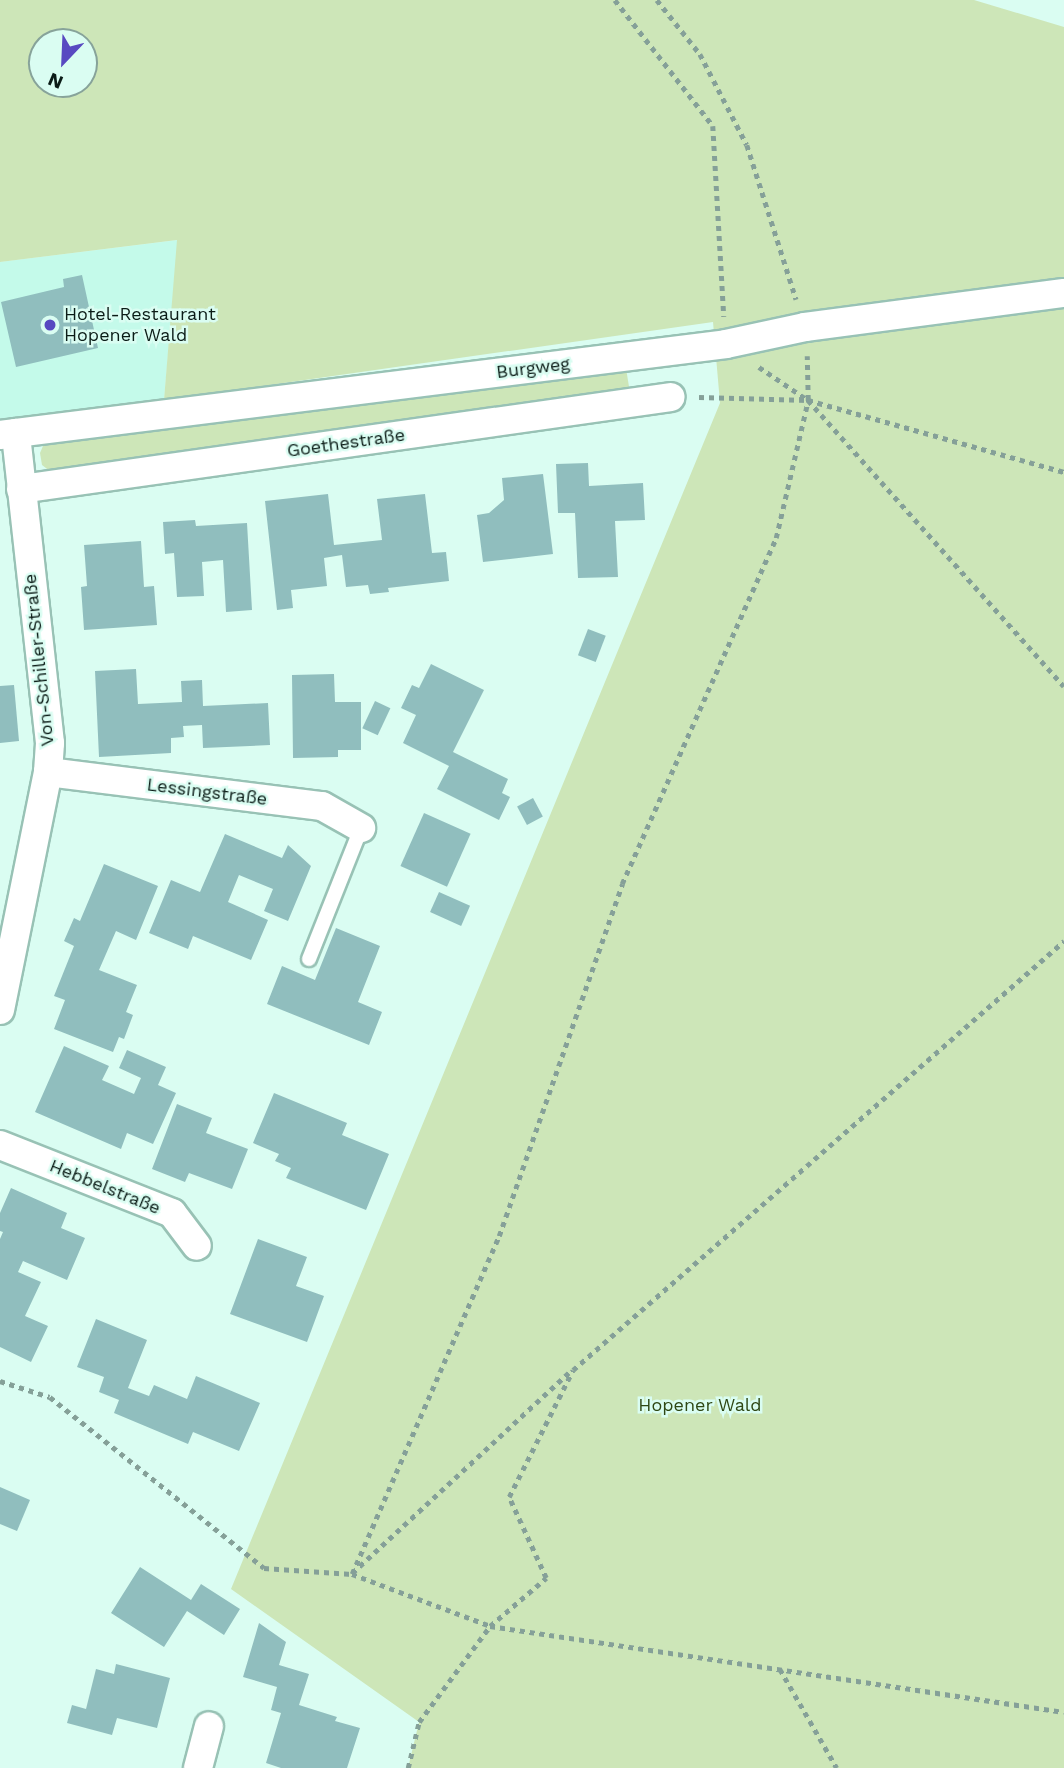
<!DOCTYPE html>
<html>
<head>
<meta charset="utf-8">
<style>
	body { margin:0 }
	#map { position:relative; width:1064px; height:1768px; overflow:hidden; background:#dafdf2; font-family:"Work Sans",sans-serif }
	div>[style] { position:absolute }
	.built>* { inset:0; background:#c4faea }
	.green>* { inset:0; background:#cde6b8 }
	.building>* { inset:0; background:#90bebe; transform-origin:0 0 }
	.path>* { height:4.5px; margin-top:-2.25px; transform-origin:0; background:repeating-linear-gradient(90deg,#85a098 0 5px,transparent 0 10px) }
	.roads { filter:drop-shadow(2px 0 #98c2b5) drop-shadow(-2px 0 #98c2b5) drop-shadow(0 2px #98c2b5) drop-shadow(0 -2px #98c2b5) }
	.lane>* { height:14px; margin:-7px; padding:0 7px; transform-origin:7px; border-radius:7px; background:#fff }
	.street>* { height:28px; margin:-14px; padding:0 14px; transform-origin:14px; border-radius:14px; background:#fff }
	.dots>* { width:19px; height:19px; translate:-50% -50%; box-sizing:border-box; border:4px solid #dafdf2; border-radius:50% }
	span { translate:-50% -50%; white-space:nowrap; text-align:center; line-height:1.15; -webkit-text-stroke:5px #dafdf2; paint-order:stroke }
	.poi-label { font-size:18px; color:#0b1c17 }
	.left { translate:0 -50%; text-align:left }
	.street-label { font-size:18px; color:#0b1c17 }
	.park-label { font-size:18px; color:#2e4713 }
	.north { position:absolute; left:28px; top:28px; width:70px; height:70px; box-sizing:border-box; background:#dafdf2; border:2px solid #87a39a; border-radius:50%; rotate:203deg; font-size:19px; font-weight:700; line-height:28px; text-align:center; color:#0b1c17 }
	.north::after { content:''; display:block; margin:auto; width:24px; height:32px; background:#5849c1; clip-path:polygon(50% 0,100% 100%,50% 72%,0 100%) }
</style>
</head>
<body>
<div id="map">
	<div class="built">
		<i style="clip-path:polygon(178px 240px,164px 400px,0 420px,0 262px)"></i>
	</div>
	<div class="green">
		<i style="clip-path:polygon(evenodd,0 0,974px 0,1064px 27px,1064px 1768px,408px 1768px,419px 1722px,231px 1589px,720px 403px,713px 322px,164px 400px,177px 240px,0 262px,0 0,42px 42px,84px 42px,84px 84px,42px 84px,42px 42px)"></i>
		<i style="clip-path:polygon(625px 362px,630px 393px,51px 472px,42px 465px,40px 453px,46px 439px)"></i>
	</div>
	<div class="building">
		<i style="clip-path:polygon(82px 275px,98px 348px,16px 367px,1px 302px,64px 287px,63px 279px)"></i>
		<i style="clip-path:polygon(588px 463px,589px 486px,643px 483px,645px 520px,615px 521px,618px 577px,578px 578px,575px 513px,558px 513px,556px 464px)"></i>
		<i style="clip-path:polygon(543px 474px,553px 554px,483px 562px,477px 515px,489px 513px,504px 500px,502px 478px)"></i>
		<i style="clip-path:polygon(328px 494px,334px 545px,382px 540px,377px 499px,425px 494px,432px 553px,446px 552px,449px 581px,388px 588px,389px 592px,370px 594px,368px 585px,346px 587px,342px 555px,324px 558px,327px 586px,291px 590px,293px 608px,277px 610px,265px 501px)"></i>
		<i style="clip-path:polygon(195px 520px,196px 526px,247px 523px,252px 610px,226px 612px,223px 560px,202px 562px,204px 596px,177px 597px,174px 553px,165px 554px,163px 522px)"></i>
		<i style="clip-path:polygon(141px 541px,144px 587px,154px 586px,157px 625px,84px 630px,81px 587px,87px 586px,84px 545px)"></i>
		<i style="left:588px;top:629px;width:19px;height:28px;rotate:21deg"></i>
		<i style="clip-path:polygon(431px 664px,484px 690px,453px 752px,508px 779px,502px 793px,510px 797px,499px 820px,437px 789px,449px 766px,403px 743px,416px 715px,401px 708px,412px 685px,419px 688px)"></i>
		<i style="clip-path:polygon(136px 669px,138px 704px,182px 702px,181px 681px,202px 680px,203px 706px,268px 703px,270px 745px,203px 748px,202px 725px,183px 726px,184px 737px,171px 738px,171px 753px,99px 757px,95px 671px)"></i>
		<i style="clip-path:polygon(334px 674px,335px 702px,361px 702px,361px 750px,338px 750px,338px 757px,293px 758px,292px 675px)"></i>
		<i style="clip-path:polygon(14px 685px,19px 741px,0 743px,0 686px)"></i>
		<i style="left:375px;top:701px;width:17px;height:30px;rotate:25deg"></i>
		<i style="left:533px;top:798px;width:21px;height:18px;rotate:62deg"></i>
		<i style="left:424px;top:813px;width:51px;height:58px;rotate:24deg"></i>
		<i style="clip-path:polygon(225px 834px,282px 858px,288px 845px,311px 866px,288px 921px,264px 911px,273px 889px,239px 875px,228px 902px,268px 920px,251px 960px,193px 936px,188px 949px,149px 933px,171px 880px,200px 892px)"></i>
		<i style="clip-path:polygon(104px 864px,158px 886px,136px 940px,116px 931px,99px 970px,137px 985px,126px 1012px,133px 1015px,124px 1039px,119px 1037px,113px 1052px,54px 1029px,65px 1000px,54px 996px,74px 946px,64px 941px,74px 918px,80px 921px)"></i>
		<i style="left:439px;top:892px;width:34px;height:22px;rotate:24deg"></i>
		<i style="clip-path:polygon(336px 928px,380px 946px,358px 1002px,382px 1012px,369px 1045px,267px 1004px,282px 966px,315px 980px)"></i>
		<i style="clip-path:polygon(64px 1046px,109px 1066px,102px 1080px,134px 1094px,141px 1078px,119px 1068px,127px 1050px,166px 1067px,158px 1085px,176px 1093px,153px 1144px,127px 1133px,121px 1149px,35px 1112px)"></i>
		<i style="clip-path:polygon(274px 1093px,347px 1123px,342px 1135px,389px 1154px,366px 1210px,286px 1178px,291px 1168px,275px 1161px,279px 1154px,253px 1143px)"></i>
		<i style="clip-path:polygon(177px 1104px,212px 1118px,206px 1133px,248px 1149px,232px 1189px,189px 1173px,185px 1182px,152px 1169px)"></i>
		<i style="clip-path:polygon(11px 1188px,67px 1213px,61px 1228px,85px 1238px,67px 1280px,23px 1261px,18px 1272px,41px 1282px,25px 1316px,48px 1326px,31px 1362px,0 1347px,0 1239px,3px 1232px,0 1231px,0 1213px)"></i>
		<i style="clip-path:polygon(258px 1239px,307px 1257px,296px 1286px,324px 1296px,307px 1342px,230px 1314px)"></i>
		<i style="clip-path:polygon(96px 1319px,147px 1340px,128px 1388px,149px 1396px,154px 1385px,187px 1399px,196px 1376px,260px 1403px,239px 1451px,193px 1432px,188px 1444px,114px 1413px,119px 1400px,99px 1392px,104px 1377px,77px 1367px)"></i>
		<i style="clip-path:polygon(0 1487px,30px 1500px,17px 1531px,0 1524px)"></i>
		<i style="clip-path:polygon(140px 1567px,191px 1600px,201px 1584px,240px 1609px,224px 1635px,187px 1611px,164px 1647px,111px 1613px)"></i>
		<i style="clip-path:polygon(259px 1623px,286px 1642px,279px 1665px,309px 1674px,299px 1705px,337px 1717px,335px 1721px,360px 1728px,347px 1768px,281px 1768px,266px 1763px,281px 1713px,271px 1710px,277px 1687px,243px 1677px)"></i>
		<i style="clip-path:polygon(116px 1664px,170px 1678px,157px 1728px,117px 1718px,112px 1735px,67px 1723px,72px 1705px,86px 1709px,96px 1669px,114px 1674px)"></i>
	</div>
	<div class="path">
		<i style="left:615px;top:0;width:160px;rotate:52.1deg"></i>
		<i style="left:713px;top:126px;width:191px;rotate:86.7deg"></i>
		<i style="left:657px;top:0;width:69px;rotate:51.5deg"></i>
		<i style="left:700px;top:54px;width:102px;rotate:62.7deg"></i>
		<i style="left:747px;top:145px;width:162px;rotate:72.3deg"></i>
		<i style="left:759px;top:367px;width:59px;rotate:34deg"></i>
		<i style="left:808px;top:400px;width:266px;rotate:15.7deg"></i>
		<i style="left:699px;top:397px;width:109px;rotate:1.6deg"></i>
		<i style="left:808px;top:400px;width:384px;rotate:48.2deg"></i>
		<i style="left:569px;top:1373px;width:296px;rotate:137.2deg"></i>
		<i style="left:352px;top:1574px;width:147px;rotate:20.6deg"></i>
		<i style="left:490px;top:1626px;width:580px;rotate:8.52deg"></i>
		<i style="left:0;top:1381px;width:52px;rotate:17.7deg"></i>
		<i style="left:50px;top:1397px;width:274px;rotate:38.6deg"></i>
		<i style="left:264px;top:1568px;width:88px;rotate:3.9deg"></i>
		<i style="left:352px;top:1574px;width:369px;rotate:-66.5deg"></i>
		<i style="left:499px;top:1236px;width:373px;rotate:-70.7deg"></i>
		<i style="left:622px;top:884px;width:379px;rotate:-66deg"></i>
		<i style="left:776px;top:538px;width:142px;rotate:-76.9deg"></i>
		<i style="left:808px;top:400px;width:44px;rotate:-91.3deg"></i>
		<i style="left:780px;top:1669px;width:114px;rotate:60.1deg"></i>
		<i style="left:408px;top:1768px;width:47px;rotate:-76.6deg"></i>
		<i style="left:419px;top:1722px;width:119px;rotate:-53.5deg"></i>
		<i style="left:490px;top:1626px;width:74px;rotate:-40.6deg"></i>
		<i style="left:546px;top:1578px;width:89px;rotate:-114.6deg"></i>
		<i style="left:509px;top:1497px;width:142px;rotate:-63.3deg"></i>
		<i style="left:573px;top:1370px;width:652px;rotate:-41.14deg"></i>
	</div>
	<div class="roads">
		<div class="lane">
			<i style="left:309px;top:959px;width:141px;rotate:-68.3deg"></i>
		</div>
		<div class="street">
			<i style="left:0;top:435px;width:732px;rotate:-7.14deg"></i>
			<i style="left:726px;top:344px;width:81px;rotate:-12.1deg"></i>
			<i style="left:805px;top:327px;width:261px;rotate:-7.5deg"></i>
			<i style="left:21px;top:489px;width:656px;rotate:-8.06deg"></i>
			<i style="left:48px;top:772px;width:276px;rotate:7.1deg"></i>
			<i style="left:322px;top:806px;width:45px;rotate:29.4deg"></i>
			<i style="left:0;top:1010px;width:243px;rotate:-78.6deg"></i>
			<i style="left:48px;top:772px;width:29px;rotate:-86deg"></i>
			<i style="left:50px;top:743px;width:312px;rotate:-96.3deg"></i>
			<i style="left:0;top:1145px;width:185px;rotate:21.6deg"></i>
			<i style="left:172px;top:1213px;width:41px;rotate:52.9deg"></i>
			<i style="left:198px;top:1768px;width:43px;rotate:-75.3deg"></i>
		</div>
	</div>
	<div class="dots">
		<i style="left:50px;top:325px;background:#5849c1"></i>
	</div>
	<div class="poi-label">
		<span class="left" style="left:64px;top:325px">Hotel-Restaurant<br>Hopener Wald</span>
	</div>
	<div class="street-label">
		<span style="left:533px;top:368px;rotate:-7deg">Burgweg</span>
		<span style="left:346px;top:443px;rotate:-8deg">Goethestraße</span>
		<span style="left:39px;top:660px;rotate:-96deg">Von-Schiller-Straße</span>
		<span style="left:207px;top:792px;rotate:7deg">Lessingstraße</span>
		<span style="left:105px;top:1187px;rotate:22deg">Hebbelstraße</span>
	</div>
	<div class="park-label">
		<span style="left:700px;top:1405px">Hopener Wald</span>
	</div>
	<div class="north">N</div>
</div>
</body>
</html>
